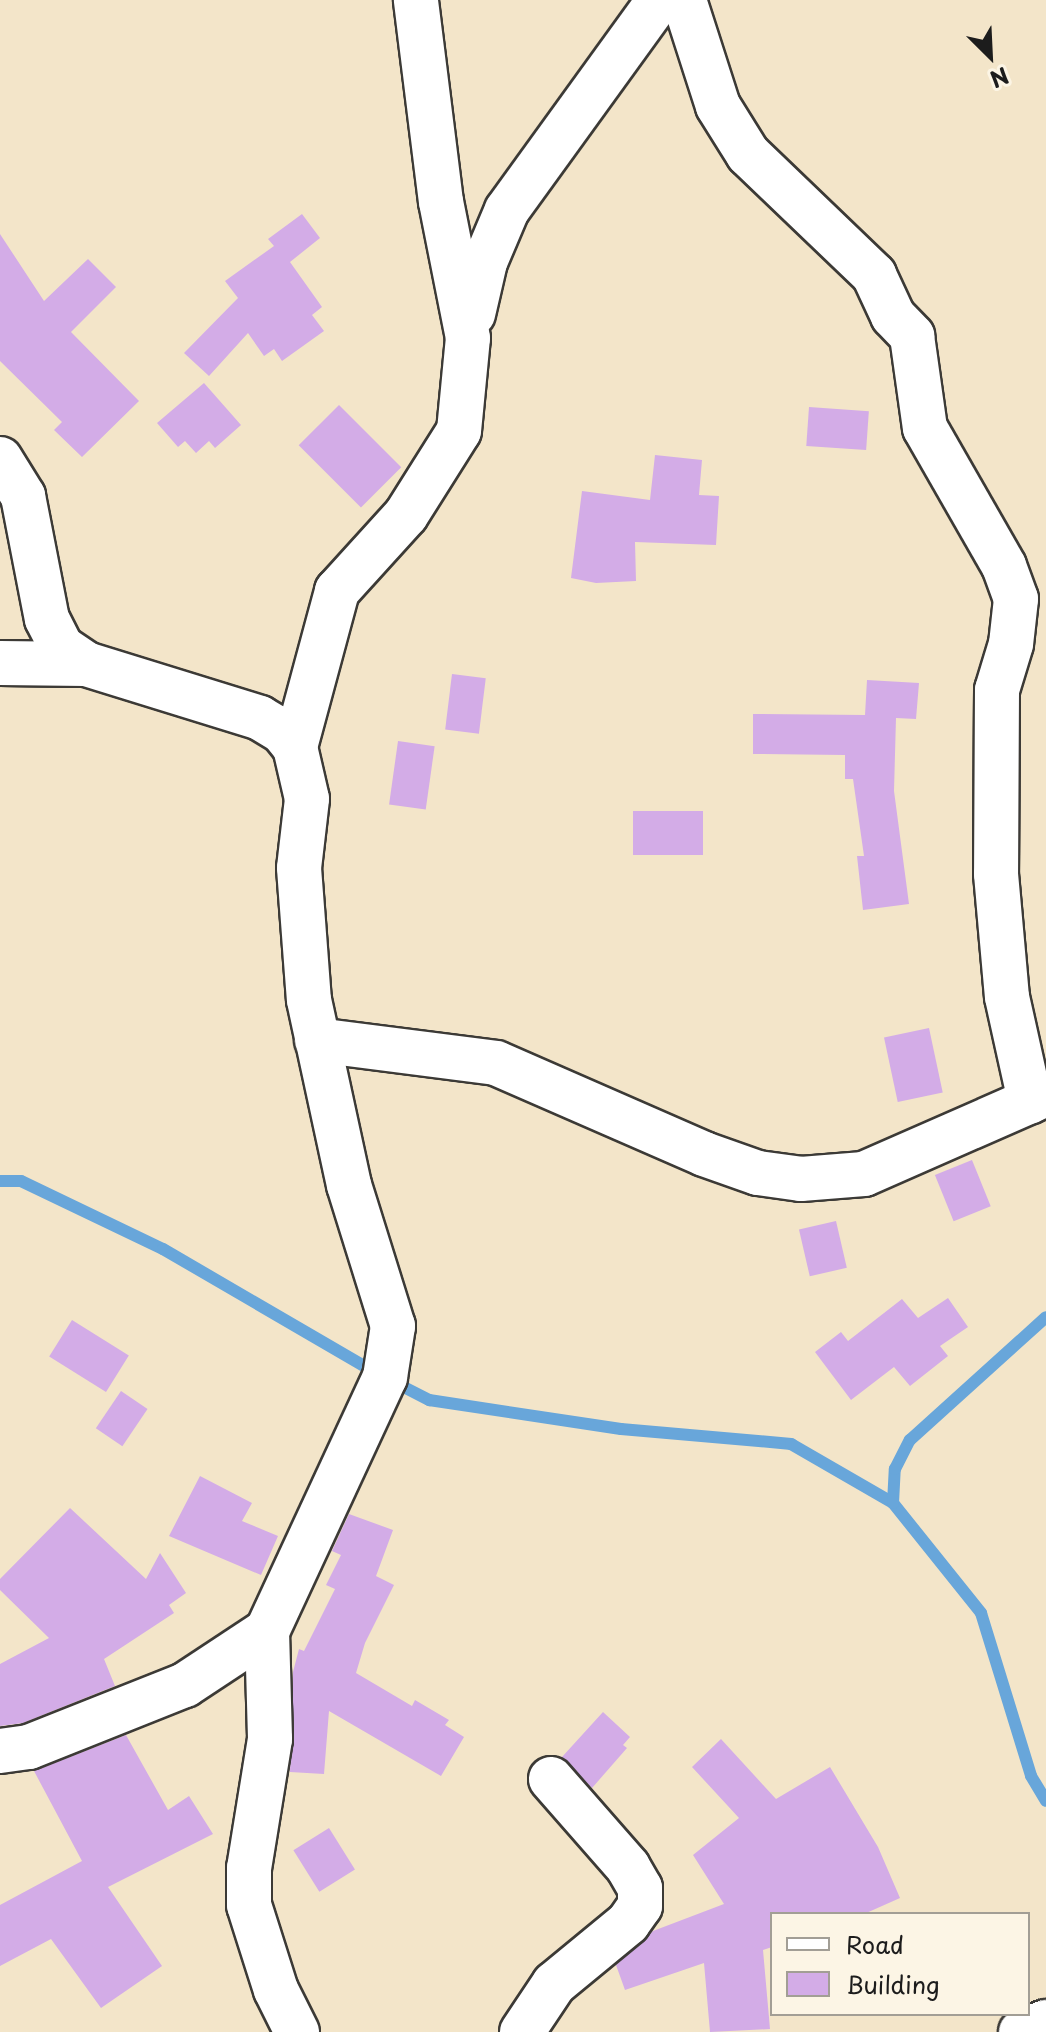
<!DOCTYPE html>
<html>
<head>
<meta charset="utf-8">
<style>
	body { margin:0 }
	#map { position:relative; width:1046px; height:2032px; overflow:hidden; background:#f3e5c9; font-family:"Playpen Sans",sans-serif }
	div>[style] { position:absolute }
	.stream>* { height:12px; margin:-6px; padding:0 6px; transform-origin:6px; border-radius:6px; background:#68a6da }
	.building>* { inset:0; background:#d3ace7; transform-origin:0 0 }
	.roads { filter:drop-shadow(2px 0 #3c3a36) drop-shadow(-2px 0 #3c3a36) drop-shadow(0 2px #3c3a36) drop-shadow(0 -2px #3c3a36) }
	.minor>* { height:44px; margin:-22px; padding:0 22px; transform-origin:22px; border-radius:22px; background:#fff }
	span { translate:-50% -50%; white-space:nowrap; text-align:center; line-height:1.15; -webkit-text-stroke:7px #fcf5e5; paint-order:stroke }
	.legend { position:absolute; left:770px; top:1912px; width:260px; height:104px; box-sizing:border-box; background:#fcf5e5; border:2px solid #a29e95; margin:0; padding:10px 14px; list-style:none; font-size:24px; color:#1c1c1c }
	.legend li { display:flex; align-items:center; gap:16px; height:40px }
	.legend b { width:40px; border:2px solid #a29e95 }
	.north { position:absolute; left:950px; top:16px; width:80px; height:80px; -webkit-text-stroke:6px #fcf5e5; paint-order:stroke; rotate:156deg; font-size:22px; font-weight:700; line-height:32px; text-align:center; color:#1c1c1c }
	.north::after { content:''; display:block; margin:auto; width:28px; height:36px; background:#1c1c1c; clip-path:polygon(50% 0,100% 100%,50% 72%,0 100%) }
</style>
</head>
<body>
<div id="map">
	<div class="stream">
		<i style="left:0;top:1181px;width:21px"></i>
		<i style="left:21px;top:1181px;width:157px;rotate:25.6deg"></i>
		<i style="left:163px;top:1249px;width:246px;rotate:30.2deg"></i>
		<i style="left:392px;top:1381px;width:42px;rotate:27.2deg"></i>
		<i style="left:429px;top:1400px;width:194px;rotate:8.6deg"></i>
		<i style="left:621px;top:1429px;width:171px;rotate:5deg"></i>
		<i style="left:791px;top:1444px;width:118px;rotate:30deg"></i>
		<i style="left:893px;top:1503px;width:141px;rotate:51.3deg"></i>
		<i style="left:981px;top:1613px;width:170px;rotate:72.9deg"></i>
		<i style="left:1031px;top:1776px;width:29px;rotate:59deg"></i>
		<i style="left:893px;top:1503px;width:34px;rotate:-87deg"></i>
		<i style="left:895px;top:1469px;width:33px;rotate:-63deg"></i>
		<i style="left:910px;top:1440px;width:183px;rotate:-42.1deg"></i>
	</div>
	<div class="building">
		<i style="clip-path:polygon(302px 214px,320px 238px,290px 262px,322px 307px,312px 315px,324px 331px,282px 361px,274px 349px,264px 356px,248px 333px,209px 376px,184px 353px,238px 298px,225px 281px,274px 246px,268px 239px)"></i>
		<i style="clip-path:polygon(0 234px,44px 301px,88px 259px,116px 287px,71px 332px,139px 401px,82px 457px,54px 430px,62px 422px,0 361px)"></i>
		<i style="clip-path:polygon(204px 383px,241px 425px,215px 448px,209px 441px,196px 453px,185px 441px,178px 447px,157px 423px)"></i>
		<i style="left:339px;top:405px;width:88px;height:57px;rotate:45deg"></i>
		<i style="left:809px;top:407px;width:60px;height:39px;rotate:4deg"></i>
		<i style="clip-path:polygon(655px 455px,702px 460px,699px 495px,719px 496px,716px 545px,635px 542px,636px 581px,596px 583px,571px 578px,582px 491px,650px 500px)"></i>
		<i style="left:452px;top:674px;width:34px;height:56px;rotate:7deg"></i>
		<i style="clip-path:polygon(867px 680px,919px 683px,916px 719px,896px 718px,894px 791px,909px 904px,863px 910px,857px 856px,864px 856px,853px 779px,845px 779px,845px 755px,753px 754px,753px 714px,865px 715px)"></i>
		<i style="left:398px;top:741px;width:37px;height:64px;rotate:8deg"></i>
		<i style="left:633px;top:811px;width:70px;height:44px"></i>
		<i style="left:929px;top:1028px;width:66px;height:46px;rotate:78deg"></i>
		<i style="left:972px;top:1160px;width:50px;height:40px;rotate:68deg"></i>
		<i style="left:836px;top:1221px;width:48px;height:38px;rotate:77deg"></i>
		<i style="clip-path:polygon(948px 1298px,968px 1327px,940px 1346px,948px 1356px,910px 1386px,894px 1367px,851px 1400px,815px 1352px,841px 1332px,848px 1341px,902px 1299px,918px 1318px)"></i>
		<i style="left:72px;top:1320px;width:67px;height:43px;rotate:32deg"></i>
		<i style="left:121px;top:1391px;width:32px;height:45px;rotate:34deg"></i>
		<i style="clip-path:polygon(200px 1476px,252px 1503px,242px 1521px,278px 1536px,261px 1575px,169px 1536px)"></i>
		<i style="clip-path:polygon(70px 1508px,146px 1579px,160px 1553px,186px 1593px,169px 1605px,174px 1613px,104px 1659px,115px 1686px,23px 1723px,0 1726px,0 1664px,49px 1638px,0 1590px,0 1579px)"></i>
		<i style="clip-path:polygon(349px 1514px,393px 1530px,376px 1576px,394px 1585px,365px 1643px,356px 1673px,412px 1706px,415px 1700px,449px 1720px,445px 1725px,464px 1737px,441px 1776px,329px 1711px,324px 1774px,290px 1772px,293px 1672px,299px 1649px,304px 1651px,335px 1589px,326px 1585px,341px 1555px,332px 1551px)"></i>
		<i style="clip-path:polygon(603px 1712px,630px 1737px,623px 1745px,627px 1748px,592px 1788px,562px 1757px)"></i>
		<i style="clip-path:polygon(126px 1735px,168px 1810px,189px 1796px,213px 1834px,108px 1887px,162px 1966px,101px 2008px,51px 1939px,0 1966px,0 1905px,82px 1861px,34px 1771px)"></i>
		<i style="clip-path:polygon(721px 1739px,776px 1799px,830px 1767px,878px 1847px,900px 1898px,864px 1914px,772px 1914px,772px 1947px,763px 1950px,770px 2029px,710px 2032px,704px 1963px,625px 1990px,616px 1965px,653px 1931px,724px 1904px,693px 1855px,739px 1818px,692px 1767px)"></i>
		<i style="left:329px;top:1828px;width:49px;height:42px;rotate:58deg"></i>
	</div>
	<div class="roads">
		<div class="minor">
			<i style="left:684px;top:0;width:111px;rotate:72.2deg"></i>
			<i style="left:718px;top:106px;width:57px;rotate:58deg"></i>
			<i style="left:748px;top:154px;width:175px;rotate:43.8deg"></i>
			<i style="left:874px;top:275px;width:45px;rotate:65.1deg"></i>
			<i style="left:893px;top:316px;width:28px;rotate:46deg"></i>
			<i style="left:912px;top:336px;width:93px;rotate:82deg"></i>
			<i style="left:925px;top:428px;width:159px;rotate:60.2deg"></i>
			<i style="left:1004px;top:566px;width:35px;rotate:70deg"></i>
			<i style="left:1016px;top:599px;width:45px;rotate:96.3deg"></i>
			<i style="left:1011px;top:644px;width:48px;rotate:106.9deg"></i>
			<i style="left:997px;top:690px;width:184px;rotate:90.3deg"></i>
			<i style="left:996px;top:874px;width:123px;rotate:84.9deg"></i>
			<i style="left:1007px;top:997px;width:107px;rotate:77.5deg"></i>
			<i style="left:473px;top:314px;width:53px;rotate:-77deg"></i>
			<i style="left:485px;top:262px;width:56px;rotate:-67.1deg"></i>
			<i style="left:507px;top:210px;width:259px;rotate:-54.1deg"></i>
			<i style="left:0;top:459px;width:44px;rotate:58.1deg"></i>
			<i style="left:23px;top:496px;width:125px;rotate:79deg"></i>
			<i style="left:47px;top:619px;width:31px;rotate:63deg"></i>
			<i style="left:61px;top:647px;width:30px;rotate:34deg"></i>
			<i style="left:86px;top:664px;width:182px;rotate:17.2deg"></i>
			<i style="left:260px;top:718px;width:26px;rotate:31deg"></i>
			<i style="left:282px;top:731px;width:21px;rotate:51deg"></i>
			<i style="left:295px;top:747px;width:53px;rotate:77deg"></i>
			<i style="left:307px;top:799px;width:69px;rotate:96.6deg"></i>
			<i style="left:299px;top:868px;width:132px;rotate:85.7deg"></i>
			<i style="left:309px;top:1000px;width:189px;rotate:77.8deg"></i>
			<i style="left:349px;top:1185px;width:148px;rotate:72.7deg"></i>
			<i style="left:393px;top:1326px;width:52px;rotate:98.9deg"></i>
			<i style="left:385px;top:1377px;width:280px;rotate:114.9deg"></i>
			<i style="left:267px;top:1631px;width:108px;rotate:88.4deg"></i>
			<i style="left:270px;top:1739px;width:131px;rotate:99.2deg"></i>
			<i style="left:249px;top:1868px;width:37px;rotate:90deg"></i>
			<i style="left:249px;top:1905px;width:89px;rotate:72.4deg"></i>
			<i style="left:276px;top:1990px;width:47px;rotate:63.4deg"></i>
			<i style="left:0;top:663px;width:86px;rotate:0.7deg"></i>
			<i style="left:295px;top:747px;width:162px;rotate:-74.9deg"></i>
			<i style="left:337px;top:591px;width:103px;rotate:-47.8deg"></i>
			<i style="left:406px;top:515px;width:99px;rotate:-57.8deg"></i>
			<i style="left:459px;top:431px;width:93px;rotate:-84.5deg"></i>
			<i style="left:468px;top:338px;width:139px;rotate:-101.2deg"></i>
			<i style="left:441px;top:202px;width:204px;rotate:-97.1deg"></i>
			<i style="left:317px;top:1040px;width:180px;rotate:7.3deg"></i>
			<i style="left:496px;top:1063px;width:227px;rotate:23.6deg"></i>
			<i style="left:704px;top:1154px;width:57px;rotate:19.4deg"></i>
			<i style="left:758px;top:1173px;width:43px;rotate:7.9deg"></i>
			<i style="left:801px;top:1179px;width:63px;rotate:-4.5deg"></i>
			<i style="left:864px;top:1174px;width:199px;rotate:-23.7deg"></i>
			<i style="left:0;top:1751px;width:29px;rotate:-8deg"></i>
			<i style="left:29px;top:1747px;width:168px;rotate:-21.7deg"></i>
			<i style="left:185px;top:1685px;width:98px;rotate:-33.4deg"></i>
			<i style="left:522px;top:2032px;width:58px;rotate:-56.3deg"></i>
			<i style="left:554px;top:1984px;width:96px;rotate:-39.5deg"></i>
			<i style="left:628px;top:1923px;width:21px;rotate:-55deg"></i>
			<i style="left:640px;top:1906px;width:18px;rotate:-90deg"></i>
			<i style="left:640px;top:1888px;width:24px;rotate:-120deg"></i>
			<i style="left:628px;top:1867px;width:117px;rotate:-131.2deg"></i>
			<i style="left:1021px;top:2032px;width:27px;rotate:-22deg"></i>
		</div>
	</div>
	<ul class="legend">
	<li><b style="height:10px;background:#fff"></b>Road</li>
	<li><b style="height:22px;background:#d3ace7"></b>Building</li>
	</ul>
	<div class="north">N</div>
</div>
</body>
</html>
